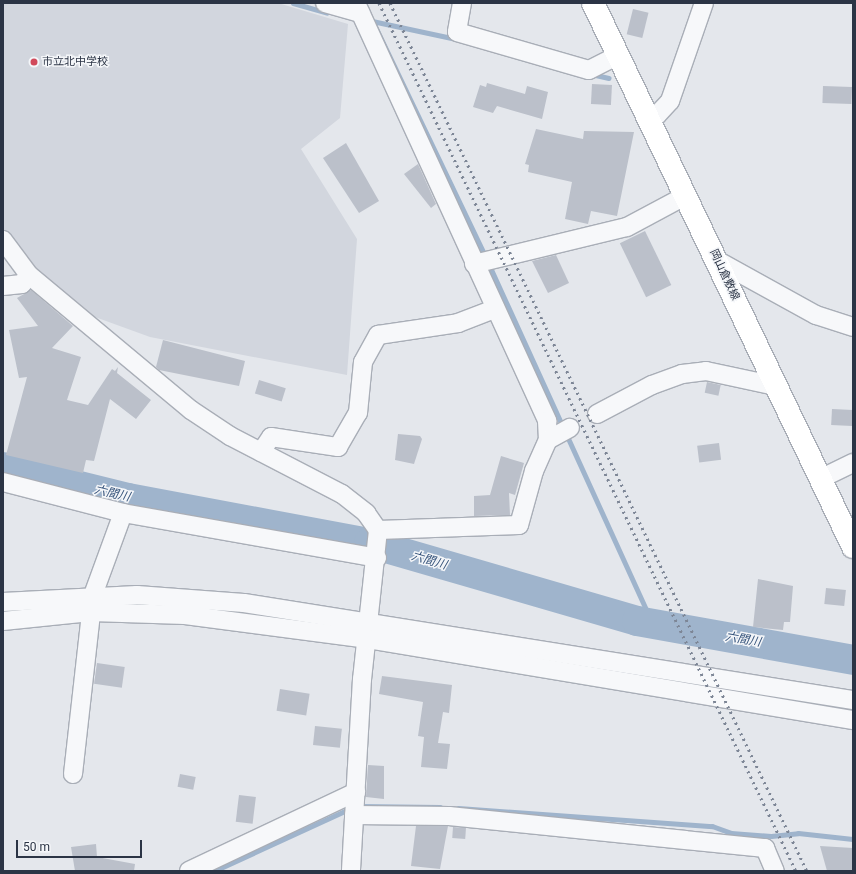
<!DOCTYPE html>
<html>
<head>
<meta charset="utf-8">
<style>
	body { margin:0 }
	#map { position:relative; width:856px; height:874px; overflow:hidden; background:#e4e7ec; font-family:Roboto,"Noto Sans JP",sans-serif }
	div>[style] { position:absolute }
	.built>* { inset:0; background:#d2d6de }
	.stream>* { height:5px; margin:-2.5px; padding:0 2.5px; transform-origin:2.5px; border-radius:2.5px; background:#9fb4cc }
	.river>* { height:30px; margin:-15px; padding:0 15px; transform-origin:15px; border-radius:15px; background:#9fb4cc }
	.building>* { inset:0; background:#bbc0ca; transform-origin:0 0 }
	.roads { filter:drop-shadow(1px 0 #a9aeb7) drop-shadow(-1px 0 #a9aeb7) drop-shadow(0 1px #a9aeb7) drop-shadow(0 -1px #a9aeb7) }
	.minor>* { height:18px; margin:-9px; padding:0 9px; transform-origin:9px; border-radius:9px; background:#f7f8fa }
	.major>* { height:22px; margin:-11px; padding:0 11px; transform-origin:11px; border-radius:11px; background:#fff }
	.rail>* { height:3px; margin-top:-1.5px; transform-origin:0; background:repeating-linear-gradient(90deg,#7d8696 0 2px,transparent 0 6px) }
	.dots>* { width:11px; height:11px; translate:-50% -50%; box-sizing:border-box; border:2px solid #f4f6f9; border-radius:50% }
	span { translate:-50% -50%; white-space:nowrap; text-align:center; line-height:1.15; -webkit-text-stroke:3px #f4f6f9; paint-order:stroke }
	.poi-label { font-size:11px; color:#2b3445 }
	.left { translate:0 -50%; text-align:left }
	.street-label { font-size:11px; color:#2b3445 }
	.water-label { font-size:12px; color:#34527a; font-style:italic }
	.frame { position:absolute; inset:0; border:4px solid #2b3445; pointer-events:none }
	.scale { position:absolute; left:16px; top:840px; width:126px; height:18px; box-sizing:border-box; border:2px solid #2b3445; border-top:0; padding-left:5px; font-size:12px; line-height:14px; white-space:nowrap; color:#2b3445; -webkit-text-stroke:3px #f4f6f9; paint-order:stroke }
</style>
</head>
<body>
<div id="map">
	<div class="built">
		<i style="clip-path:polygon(3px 3px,278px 3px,348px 24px,340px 118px,301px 149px,357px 239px,347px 375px,150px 337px,84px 313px,25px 263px,3px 230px)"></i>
	</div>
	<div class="stream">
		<i style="left:293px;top:3px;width:35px;rotate:16deg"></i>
		<i style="left:372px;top:21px;width:86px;rotate:12.1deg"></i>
		<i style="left:373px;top:22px;width:257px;rotate:64.4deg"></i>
		<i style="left:484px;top:254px;width:405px;rotate:65.5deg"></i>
		<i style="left:591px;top:74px;width:18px;rotate:13deg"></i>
		<i style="left:359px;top:806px;width:81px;rotate:0.7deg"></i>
		<i style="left:458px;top:808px;width:255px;rotate:4.1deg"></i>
		<i style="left:712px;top:826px;width:20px;rotate:20deg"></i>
		<i style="left:731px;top:833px;width:40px;rotate:4.3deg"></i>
		<i style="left:771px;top:836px;width:27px;rotate:-6deg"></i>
		<i style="left:798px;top:833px;width:55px;rotate:6.2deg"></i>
		<i style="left:214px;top:871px;width:151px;rotate:-24.7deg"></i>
	</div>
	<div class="river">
		<i style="left:3px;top:467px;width:129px;rotate:13.9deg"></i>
		<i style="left:128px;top:498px;width:245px;rotate:10.6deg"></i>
		<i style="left:369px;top:543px;width:279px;rotate:16.2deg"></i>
		<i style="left:637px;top:621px;width:219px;rotate:10.2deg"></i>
	</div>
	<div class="building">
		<i style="left:633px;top:9px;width:16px;height:26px;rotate:14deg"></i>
		<i style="clip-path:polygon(487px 83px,525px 94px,527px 86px,548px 92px,542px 119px,497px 106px,493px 113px,473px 107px,480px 85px,486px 87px)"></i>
		<i style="left:592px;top:84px;width:20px;height:20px;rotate:3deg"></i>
		<i style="left:823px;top:86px;width:29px;height:17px;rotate:2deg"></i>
		<i style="clip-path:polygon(536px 129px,583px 139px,584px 131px,634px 132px,617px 216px,591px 211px,588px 224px,565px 219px,572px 182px,528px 172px,529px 165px,525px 164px)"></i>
		<i style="clip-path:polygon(346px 143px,379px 201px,359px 213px,323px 158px)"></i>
		<i style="clip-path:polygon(418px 164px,436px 204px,431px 208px,404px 174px)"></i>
		<i style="left:645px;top:231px;width:60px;height:28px;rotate:64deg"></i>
		<i style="clip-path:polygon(556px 255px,569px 283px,548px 293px,532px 261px)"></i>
		<i style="clip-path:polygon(31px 290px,73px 326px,52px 348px,81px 357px,67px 400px,88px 405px,112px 369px,115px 371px,118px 367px,117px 373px,151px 400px,136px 419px,110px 399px,94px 461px,86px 460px,83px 473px,6px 455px,27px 377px,19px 378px,9px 330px,38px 326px,17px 298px)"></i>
		<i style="clip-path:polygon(163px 340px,245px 361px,239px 386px,159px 370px,156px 367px)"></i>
		<i style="left:259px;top:380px;width:28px;height:14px;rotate:17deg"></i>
		<i style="left:707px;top:382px;width:14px;height:11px;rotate:12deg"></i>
		<i style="left:832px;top:409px;width:21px;height:16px;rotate:3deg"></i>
		<i style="clip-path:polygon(398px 434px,420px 436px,422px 439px,414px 464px,395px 460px)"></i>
		<i style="left:719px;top:443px;width:17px;height:22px;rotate:83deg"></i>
		<i style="clip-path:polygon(501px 456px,524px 463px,515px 495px,509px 493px,510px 515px,474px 516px,474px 496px,490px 495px)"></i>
		<i style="clip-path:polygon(758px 579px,793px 586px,790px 622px,784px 622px,783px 630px,753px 627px)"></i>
		<i style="left:826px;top:588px;width:20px;height:16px;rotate:6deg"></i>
		<i style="left:97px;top:663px;width:28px;height:21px;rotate:8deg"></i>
		<i style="clip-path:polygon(382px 676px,452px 685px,449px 713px,443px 712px,438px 743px,450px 744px,447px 769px,421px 767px,424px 737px,418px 736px,423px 702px,379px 694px)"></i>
		<i style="left:280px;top:689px;width:30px;height:22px;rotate:9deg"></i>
		<i style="left:315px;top:726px;width:27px;height:19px;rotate:6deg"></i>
		<i style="clip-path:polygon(368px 765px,384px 766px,384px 799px,366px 797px)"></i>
		<i style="left:180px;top:774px;width:16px;height:13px;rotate:11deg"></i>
		<i style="left:239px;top:795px;width:17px;height:27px;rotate:7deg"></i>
		<i style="clip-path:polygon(416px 826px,448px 826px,440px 869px,411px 866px)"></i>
		<i style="left:453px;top:827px;width:13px;height:11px;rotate:4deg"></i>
		<i style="clip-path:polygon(96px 844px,97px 857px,135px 864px,134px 871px,75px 871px,71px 847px)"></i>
		<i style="clip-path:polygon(820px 846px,853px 848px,853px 871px,827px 871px)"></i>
	</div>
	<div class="roads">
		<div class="minor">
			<i style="left:325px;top:3px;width:37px;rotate:16deg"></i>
			<i style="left:356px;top:3px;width:460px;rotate:65.4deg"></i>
			<i style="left:547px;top:421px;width:19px;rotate:87deg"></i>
			<i style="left:462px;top:3px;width:29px;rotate:100deg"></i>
			<i style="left:457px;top:32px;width:137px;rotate:16.1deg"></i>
			<i style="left:589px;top:70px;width:31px;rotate:-27deg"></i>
			<i style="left:647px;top:119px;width:11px;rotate:-22deg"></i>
			<i style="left:657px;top:115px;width:19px;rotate:-47deg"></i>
			<i style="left:670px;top:101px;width:104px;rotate:-70.9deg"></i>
			<i style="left:3px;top:240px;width:44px;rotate:53.4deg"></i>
			<i style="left:29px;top:275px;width:211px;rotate:39.8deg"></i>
			<i style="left:191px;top:410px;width:47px;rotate:33.7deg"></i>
			<i style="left:230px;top:436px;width:126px;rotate:27.4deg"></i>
			<i style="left:342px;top:494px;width:31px;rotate:38deg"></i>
			<i style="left:366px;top:513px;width:21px;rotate:55deg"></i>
			<i style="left:378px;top:530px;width:150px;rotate:96.1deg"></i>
			<i style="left:362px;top:679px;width:192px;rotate:93.3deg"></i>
			<i style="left:718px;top:261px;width:112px;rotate:28.9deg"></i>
			<i style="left:816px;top:315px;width:39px;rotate:18deg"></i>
			<i style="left:474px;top:264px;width:157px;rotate:-13.6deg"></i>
			<i style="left:627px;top:227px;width:66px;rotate:-28.1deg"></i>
			<i style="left:3px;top:286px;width:19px;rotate:-6deg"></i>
			<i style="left:22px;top:284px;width:11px;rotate:-52deg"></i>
			<i style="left:597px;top:414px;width:62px;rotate:-27.8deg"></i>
			<i style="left:652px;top:385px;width:32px;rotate:-20deg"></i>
			<i style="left:682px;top:374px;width:24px;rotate:-7deg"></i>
			<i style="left:706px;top:371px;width:72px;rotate:12.1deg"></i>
			<i style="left:261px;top:452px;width:18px;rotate:-56deg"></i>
			<i style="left:271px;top:437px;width:68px;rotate:8.5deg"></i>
			<i style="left:338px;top:447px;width:39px;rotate:-60deg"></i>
			<i style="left:358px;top:413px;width:51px;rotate:-84.4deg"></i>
			<i style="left:363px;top:362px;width:31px;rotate:-61deg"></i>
			<i style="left:378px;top:335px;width:81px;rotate:-8.5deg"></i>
			<i style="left:458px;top:323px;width:40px;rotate:-21deg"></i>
			<i style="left:820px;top:479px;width:37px;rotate:-26deg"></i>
			<i style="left:3px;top:482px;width:124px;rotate:14.5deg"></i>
			<i style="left:123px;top:513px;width:258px;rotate:10deg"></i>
			<i style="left:378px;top:530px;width:141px;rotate:-2deg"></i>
			<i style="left:519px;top:525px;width:56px;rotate:-74.5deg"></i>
			<i style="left:534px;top:471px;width:34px;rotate:-66deg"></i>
			<i style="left:548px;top:440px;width:25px;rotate:-29deg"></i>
			<i style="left:3px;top:602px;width:134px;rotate:-3deg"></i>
			<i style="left:137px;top:595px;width:107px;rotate:4.3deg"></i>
			<i style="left:244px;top:603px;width:617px;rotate:9.05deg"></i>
			<i style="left:3px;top:621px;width:88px;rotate:-5.8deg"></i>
			<i style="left:91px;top:612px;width:94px;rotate:1.8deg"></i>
			<i style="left:185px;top:615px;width:185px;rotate:7.5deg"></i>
			<i style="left:368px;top:639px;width:492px;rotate:9.5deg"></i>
			<i style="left:73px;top:774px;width:180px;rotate:-83.6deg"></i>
			<i style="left:93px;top:595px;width:87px;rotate:-69.9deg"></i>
			<i style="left:354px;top:815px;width:95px;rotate:0.6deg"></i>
			<i style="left:449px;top:816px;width:318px;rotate:5.8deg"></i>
			<i style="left:765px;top:848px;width:25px;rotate:67deg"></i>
			<i style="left:189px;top:871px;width:185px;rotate:-25.3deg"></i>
		</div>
		<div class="major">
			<i style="left:593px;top:3px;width:603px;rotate:64.45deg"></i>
		</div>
	</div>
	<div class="rail">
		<i style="left:379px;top:3px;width:963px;rotate:64.34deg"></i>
		<i style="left:390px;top:3px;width:963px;rotate:64.34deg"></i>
	</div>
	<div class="dots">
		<i style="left:34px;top:62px;background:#d1495b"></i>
	</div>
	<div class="poi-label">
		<span class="left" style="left:42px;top:62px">市立北中学校</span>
	</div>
	<div class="street-label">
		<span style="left:724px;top:275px;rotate:65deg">岡山倉敷線</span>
	</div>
	<div class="water-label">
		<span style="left:112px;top:494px;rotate:13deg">六間川</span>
		<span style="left:429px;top:561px;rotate:16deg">六間川</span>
		<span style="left:743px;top:640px;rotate:10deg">六間川</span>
	</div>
	<div class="frame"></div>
	<div class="scale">50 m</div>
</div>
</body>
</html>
